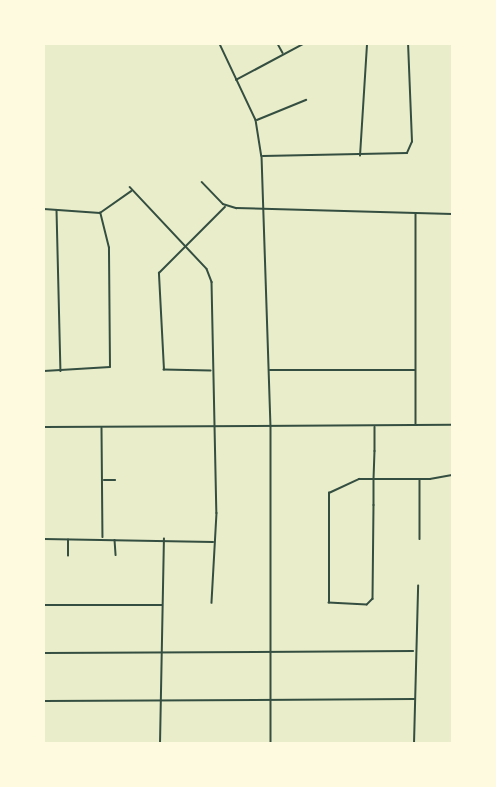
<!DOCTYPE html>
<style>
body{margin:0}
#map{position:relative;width:496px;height:787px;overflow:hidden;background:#e9edc9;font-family:Overpass,sans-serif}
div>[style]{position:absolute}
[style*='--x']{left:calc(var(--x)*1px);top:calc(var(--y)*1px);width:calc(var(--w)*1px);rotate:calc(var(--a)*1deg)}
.minor>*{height:1.5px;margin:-0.75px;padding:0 0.75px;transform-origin:0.75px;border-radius:0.75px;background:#344e41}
.secondary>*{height:2px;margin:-1px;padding:0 1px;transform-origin:1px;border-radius:1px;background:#344e41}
span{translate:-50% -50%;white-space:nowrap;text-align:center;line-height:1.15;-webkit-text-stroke:5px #fefae0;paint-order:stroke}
.frame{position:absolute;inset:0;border:45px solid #fefae0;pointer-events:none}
</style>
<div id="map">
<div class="minor">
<i style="--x:220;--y:44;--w:84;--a:64.7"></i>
<i style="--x:256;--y:120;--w:36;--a:81"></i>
<i style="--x:262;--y:156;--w:270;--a:88.1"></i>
<i style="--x:271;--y:426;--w:318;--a:90"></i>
<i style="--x:278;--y:44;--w:10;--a:61"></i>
<i style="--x:236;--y:80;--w:76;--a:-28.2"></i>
<i style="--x:257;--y:120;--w:53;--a:-22.2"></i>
<i style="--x:263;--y:156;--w:144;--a:-1.2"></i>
<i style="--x:407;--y:153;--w:12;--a:-66"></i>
<i style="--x:412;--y:142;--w:98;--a:-92.3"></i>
<i style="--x:360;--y:156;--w:112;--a:-86.4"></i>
<i style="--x:202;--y:182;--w:30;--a:46"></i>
<i style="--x:223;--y:204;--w:14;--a:17"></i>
<i style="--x:236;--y:208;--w:216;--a:1.6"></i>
<i style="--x:130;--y:187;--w:112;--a:46.8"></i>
<i style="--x:207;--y:269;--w:14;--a:69"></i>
<i style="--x:212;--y:282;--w:231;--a:88.8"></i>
<i style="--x:217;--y:513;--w:90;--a:93.2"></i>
<i style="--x:44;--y:209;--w:56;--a:4.1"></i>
<i style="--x:100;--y:213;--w:38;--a:-35"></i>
<i style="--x:57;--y:210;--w:161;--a:88.6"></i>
<i style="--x:416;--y:213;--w:211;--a:90"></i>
<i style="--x:270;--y:370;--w:145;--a:0"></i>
<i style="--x:44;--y:371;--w:66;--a:-3.5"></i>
<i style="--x:110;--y:367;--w:119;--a:-90.5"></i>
<i style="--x:109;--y:248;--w:36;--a:-104"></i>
<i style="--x:211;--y:371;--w:47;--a:-178.8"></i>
<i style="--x:164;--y:370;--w:97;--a:-93"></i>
<i style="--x:159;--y:273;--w:93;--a:-45"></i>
<i style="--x:375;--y:427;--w:24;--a:90"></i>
<i style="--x:375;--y:451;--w:28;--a:92"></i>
<i style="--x:374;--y:479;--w:26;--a:90"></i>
<i style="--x:374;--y:505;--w:94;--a:90.6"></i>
<i style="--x:373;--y:599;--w:8;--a:135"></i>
<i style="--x:367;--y:605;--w:38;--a:-177"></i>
<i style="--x:329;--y:603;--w:110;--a:-90"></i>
<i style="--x:329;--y:493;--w:33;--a:-25"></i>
<i style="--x:359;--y:479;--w:71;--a:0"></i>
<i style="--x:430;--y:479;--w:22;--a:-10"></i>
<i style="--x:102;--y:428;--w:109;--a:89.5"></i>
<i style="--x:104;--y:480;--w:11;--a:0"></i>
<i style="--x:420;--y:480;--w:59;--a:90"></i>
<i style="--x:44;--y:539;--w:169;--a:1"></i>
<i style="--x:115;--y:540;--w:15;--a:86"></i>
<i style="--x:68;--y:556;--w:16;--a:-90"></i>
<i style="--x:44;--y:605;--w:118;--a:0"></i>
<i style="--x:44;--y:653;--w:369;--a:-0.3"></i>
<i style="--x:44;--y:701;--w:370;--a:-0.3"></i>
<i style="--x:160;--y:744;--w:205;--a:-88.9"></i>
<i style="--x:414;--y:744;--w:158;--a:-88.5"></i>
</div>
<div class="secondary">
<i style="--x:44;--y:427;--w:408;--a:-0.3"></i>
</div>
<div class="frame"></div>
</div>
